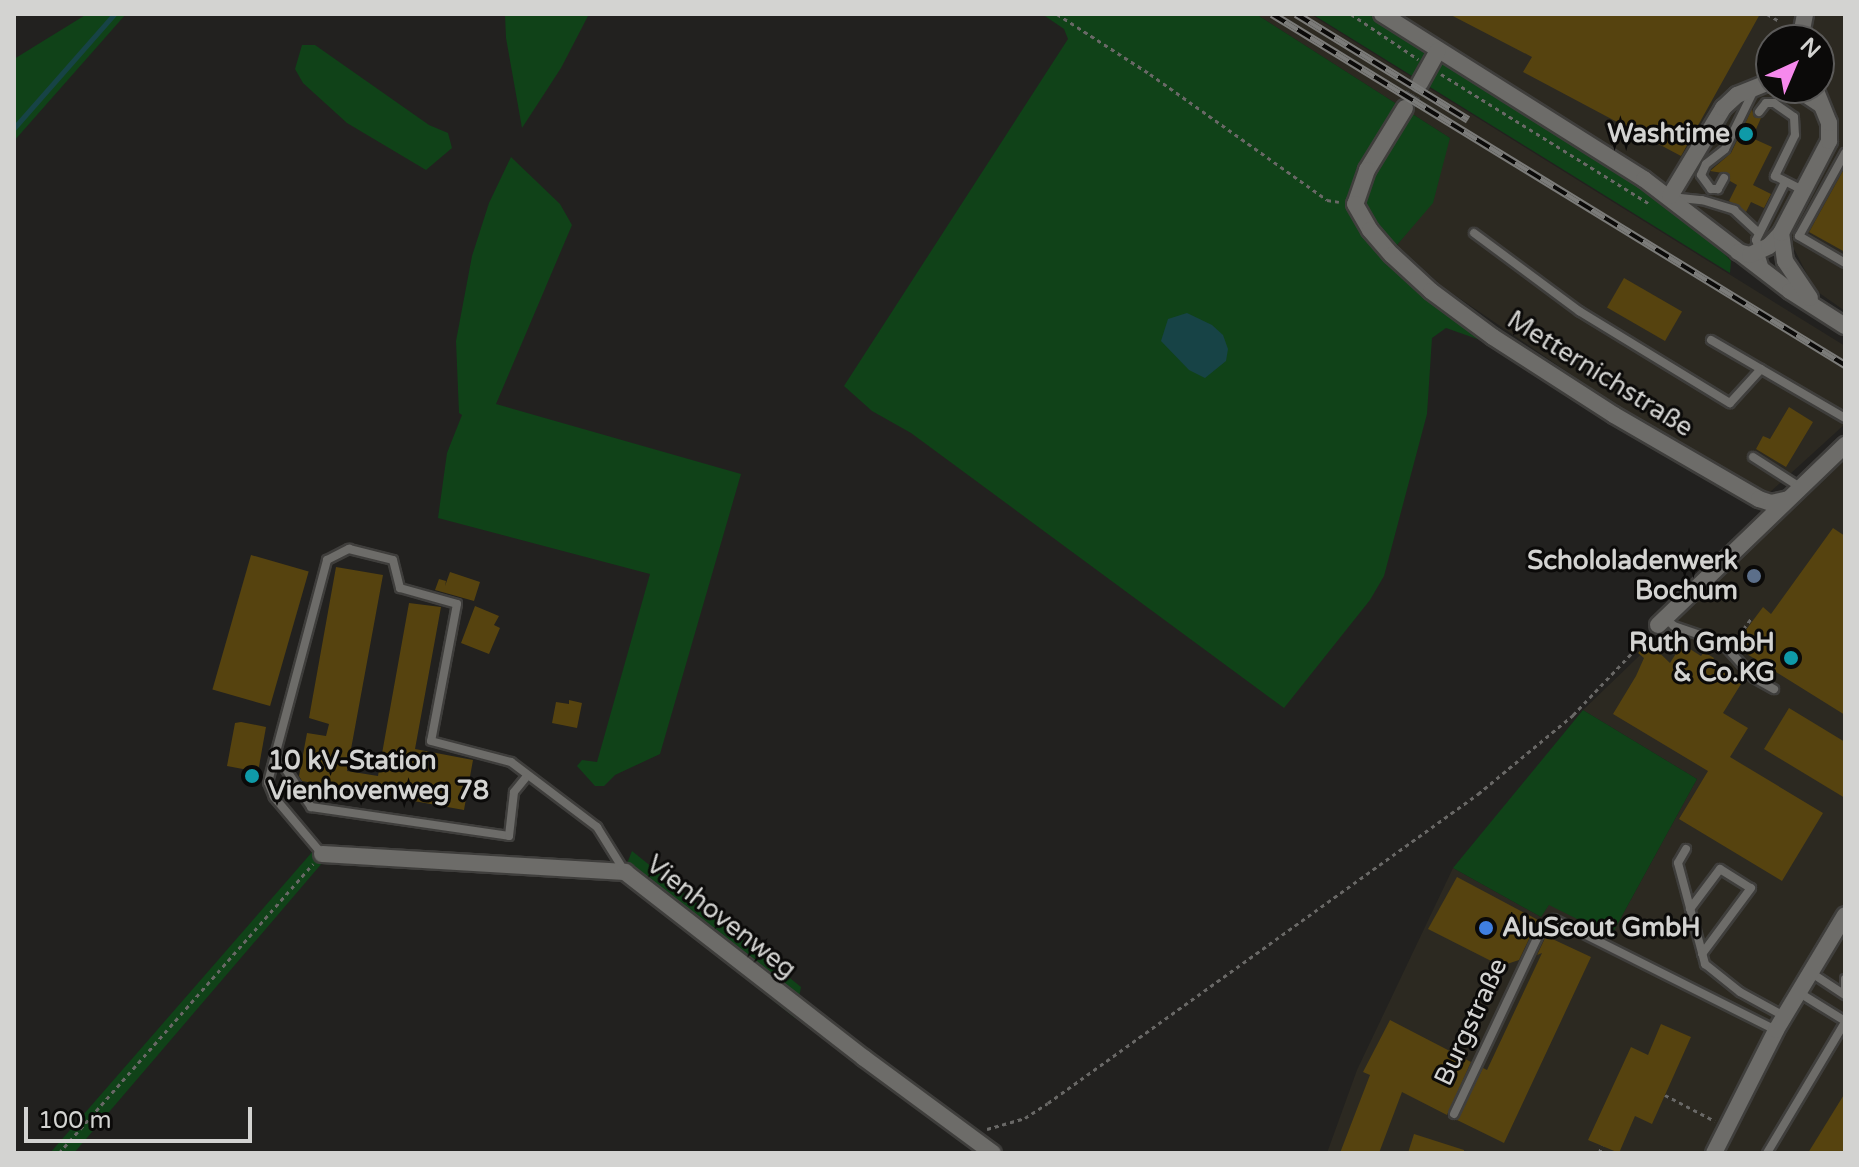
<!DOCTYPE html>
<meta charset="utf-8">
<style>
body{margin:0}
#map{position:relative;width:1859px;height:1167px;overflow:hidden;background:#22211f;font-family:"Varela Round",sans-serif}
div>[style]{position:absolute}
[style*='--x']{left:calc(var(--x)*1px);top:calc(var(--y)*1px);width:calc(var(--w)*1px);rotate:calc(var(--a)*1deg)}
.built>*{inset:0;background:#2c2921}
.green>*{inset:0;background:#104218}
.water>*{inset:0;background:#174346}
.stream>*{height:5px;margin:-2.5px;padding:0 2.5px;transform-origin:2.5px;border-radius:2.5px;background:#174346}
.building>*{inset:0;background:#56430f;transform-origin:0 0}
.street-tunnel>*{height:16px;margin-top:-8px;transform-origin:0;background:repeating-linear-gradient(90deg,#3d3c3a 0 16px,transparent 0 24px)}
.path>*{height:3px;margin-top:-1.5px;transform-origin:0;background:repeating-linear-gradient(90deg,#696866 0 4px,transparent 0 8px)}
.roads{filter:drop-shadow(2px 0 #3f3e3c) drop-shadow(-2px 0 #3f3e3c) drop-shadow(0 2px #3f3e3c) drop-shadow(0 -2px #3f3e3c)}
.lane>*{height:8px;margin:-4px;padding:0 4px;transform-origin:4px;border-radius:4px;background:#6d6c69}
.street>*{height:16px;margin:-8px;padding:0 8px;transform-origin:8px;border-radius:8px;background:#6d6c69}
.rail>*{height:8px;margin-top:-4px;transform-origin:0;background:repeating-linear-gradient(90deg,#0b0a09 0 15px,#7b7b79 0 30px);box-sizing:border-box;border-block:2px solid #7b7b79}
.dots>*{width:22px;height:22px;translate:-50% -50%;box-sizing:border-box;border:4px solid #0b0a09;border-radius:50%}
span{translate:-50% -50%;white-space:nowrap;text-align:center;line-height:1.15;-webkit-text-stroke:6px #0b0a09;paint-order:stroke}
.poi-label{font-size:26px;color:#d3d3d1;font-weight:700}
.right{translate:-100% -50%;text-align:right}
.left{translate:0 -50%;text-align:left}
.street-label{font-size:26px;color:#d3d3d1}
.frame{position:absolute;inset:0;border:16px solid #d3d3d1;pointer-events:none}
.north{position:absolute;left:1755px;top:24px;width:80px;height:80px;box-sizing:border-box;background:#0b0a09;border:2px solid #5b5a59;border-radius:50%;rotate:44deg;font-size:22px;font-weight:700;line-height:32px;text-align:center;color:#d3d3d1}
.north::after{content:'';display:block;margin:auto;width:28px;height:36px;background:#f689ed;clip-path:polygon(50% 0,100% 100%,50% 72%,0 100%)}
.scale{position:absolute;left:24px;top:1107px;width:228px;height:36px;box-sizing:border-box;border:4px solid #d3d3d1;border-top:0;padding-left:10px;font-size:24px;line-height:28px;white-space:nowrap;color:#d3d3d1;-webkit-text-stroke:6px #0b0a09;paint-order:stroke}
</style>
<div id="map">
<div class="built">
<i style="clip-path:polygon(1256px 14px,1310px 14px,1845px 346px,1845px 424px,1768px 494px,1620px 408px,1443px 287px,1397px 245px,1409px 230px,1450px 138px)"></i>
<i style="clip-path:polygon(evenodd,1368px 14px,1845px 14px,1845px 311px,1815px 290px,1790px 241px,1729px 250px,1619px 171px,1368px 14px,1771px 40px,1819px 40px,1819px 88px,1771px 88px,1771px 40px)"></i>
<i style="clip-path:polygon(1845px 458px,1845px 1153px,1327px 1153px,1357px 1070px,1453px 868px,1541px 917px,1549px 904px,1611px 936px,1697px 779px,1583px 710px)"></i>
</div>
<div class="green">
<i style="clip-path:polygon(87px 14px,126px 14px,14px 141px,14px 59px)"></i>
<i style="clip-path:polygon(505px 14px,589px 14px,561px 68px,522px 128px,506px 38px)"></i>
<i style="clip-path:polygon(1042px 14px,1256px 14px,1450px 138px,1433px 203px,1397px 245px,1350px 215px,1425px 293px,1483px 341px,1446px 328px,1432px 338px,1427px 414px,1384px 576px,1370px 600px,1284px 708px,911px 433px,872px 411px,844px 386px,1068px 39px,1064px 29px)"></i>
<i style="clip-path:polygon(1312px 14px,1368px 14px,1619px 171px,1710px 238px,1731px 261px,1730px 273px)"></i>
<i style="clip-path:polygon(302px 45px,315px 45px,429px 125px,448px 133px,452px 148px,426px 170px,347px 123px,303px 83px,295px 69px)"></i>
<i style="clip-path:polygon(511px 157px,560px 204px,572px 225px,496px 404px,741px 474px,660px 754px,615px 775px,604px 786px,595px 786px,577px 766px,582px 760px,597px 762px,650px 574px,438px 518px,447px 453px,462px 415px,459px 413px,456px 341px,472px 256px,489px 203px)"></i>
<i style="clip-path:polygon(1583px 710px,1697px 779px,1611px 936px,1549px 905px,1541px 917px,1453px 868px)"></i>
<i style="clip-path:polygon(313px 851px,323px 862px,74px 1153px,50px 1153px)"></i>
<i style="clip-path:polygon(632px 851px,801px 987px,795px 1018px,630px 886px,622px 876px)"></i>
</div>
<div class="water">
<i style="clip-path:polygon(1187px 313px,1212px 325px,1223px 335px,1228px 349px,1226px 361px,1205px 378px,1189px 370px,1161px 341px,1168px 319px)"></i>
</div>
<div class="stream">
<i style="--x:14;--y:128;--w:152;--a:-48.7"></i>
</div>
<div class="building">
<i style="clip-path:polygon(1449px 14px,1760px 14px,1681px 156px,1523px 72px,1532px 57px)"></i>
<i style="clip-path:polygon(1752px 109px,1754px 117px,1761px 118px,1752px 138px,1772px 147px,1753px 185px,1771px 194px,1764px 208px,1751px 202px,1746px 212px,1729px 201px,1737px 185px,1730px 181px,1729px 174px,1710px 171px,1731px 153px)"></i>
<i style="clip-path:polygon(1845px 167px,1845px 252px,1809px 232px)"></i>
<i style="left:1624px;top:278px;width:67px;height:34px;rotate:30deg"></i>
<i style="clip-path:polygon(1789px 407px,1813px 422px,1786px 467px,1756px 449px,1763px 436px,1770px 439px)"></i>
<i style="clip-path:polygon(1833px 528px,1845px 536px,1845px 715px,1734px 646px,1763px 607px,1771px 614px)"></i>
<i style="left:251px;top:555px;width:60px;height:140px;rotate:16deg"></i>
<i style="clip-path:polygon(336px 567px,383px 575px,347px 771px,378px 776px,409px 603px,441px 607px,415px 749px,473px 760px,464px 810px,302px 781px,299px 776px,307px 733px,326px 736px,329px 724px,309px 718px)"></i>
<i style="clip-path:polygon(450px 572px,480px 582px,474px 601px,435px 590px,439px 579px,446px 581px,445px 586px)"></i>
<i style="clip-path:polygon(475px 606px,499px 616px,494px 625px,500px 628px,489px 654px,461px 643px)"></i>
<i style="clip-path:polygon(1648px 642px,1670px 663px,1682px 644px,1701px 656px,1704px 652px,1714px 658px,1712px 662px,1739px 679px,1741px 684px,1723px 713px,1748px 728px,1730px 757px,1823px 813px,1782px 881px,1679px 819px,1708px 771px,1613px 714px,1636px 676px,1644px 658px,1638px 653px)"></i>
<i style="clip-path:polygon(569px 700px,582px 703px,577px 728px,552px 723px,556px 702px,569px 704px)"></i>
<i style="clip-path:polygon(1789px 708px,1845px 742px,1845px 798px,1764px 749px)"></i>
<i style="clip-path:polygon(241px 722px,266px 727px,258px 772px,227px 766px,235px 723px)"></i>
<i style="clip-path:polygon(1457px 877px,1538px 920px,1519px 960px,1501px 966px,1428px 929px)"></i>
<i style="clip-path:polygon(1546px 936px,1591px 957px,1504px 1143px,1457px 1120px,1483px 1068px,1487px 1070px,1542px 953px,1537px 955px)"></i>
<i style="clip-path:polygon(1390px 1020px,1471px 1062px,1447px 1115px,1402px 1092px,1379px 1153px,1340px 1153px,1370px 1075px,1363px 1072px)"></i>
<i style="clip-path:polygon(1661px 1024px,1691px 1037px,1652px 1124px,1635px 1116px,1619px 1153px,1588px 1140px,1631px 1047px,1648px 1055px)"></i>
<i style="clip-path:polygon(1845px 1093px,1845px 1153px,1808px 1153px)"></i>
<i style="clip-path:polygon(1414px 1134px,1464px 1150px,1464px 1153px,1408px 1153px)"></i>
</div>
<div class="street-tunnel">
<i style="--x:1405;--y:108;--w:29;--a:-59"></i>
</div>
<div class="path">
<i style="--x:1057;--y:14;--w:111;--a:32.8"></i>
<i style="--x:1150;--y:74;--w:217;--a:35.4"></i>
<i style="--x:1327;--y:200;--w:12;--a:9"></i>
<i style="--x:1351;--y:14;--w:81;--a:33.9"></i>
<i style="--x:1767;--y:14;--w:14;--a:30"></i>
<i style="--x:1441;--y:74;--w:244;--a:31.9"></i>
<i style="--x:1734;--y:642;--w:29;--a:-54"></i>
<i style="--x:1665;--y:1095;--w:56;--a:27.5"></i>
<i style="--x:987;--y:1129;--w:40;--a:-16"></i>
<i style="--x:1025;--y:1118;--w:27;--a:-33"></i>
<i style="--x:1048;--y:1103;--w:530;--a:-35.7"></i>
<i style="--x:1478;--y:794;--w:124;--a:-39.7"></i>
<i style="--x:1573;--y:715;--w:108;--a:-46.5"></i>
<i style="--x:59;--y:1153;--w:385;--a:-48.7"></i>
<i style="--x:1599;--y:1153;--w:8;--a:-67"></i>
</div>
<div class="roads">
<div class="lane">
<i style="--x:1759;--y:112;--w:11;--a:-52"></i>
<i style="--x:1766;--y:103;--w:8;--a:0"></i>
<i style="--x:1774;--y:103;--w:24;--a:35"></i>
<i style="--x:1794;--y:117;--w:18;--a:87"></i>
<i style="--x:1795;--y:135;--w:46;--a:116"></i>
<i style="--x:1775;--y:176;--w:30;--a:27"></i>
<i style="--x:1845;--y:153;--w:95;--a:119"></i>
<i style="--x:1799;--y:236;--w:53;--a:30.4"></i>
<i style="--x:1724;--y:178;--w:13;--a:119"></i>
<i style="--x:1718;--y:189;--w:7;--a:180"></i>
<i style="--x:1711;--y:189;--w:17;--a:-126"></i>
<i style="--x:1701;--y:175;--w:12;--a:-66"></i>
<i style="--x:1706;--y:164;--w:24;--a:-38"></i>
<i style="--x:1725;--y:149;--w:66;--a:-63.8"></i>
<i style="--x:1671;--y:197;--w:31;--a:6"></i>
<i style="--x:1702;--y:200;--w:34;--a:17"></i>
<i style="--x:1734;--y:210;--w:34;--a:43"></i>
<i style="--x:1474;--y:233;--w:131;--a:36.6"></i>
<i style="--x:1579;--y:311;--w:177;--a:31.4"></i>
<i style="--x:1730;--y:403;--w:46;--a:-47.6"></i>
<i style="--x:1765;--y:269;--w:30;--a:-107"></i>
<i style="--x:1756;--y:240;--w:65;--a:-63.4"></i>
<i style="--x:1711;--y:340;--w:155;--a:30.2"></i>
<i style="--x:1753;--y:457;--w:56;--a:32.6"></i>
<i style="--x:1665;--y:618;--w:12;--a:42"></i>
<i style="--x:1674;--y:626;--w:37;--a:19"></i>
<i style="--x:1727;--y:648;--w:40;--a:48"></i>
<i style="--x:1754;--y:678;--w:23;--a:29"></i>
<i style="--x:275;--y:753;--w:65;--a:56.3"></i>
<i style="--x:311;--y:807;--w:200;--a:8.3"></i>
<i style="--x:509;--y:836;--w:44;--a:-83.5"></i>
<i style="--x:514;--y:792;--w:21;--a:-51"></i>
<i style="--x:1686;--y:849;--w:16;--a:120"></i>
<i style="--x:1678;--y:863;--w:105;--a:75"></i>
<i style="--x:1705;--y:964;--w:45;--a:38.7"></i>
<i style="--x:1740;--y:992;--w:50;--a:28.6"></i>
<i style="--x:322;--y:854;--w:75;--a:-130.1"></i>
<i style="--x:274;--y:797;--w:16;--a:-112"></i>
<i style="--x:268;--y:782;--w:230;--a:-75.1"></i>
<i style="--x:327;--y:560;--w:25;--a:-27"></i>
<i style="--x:349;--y:549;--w:45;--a:14"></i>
<i style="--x:393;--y:560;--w:29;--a:76"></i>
<i style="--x:400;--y:588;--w:59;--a:15.7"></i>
<i style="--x:457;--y:604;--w:139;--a:100.7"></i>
<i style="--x:431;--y:741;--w:83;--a:14.7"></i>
<i style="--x:511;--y:762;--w:108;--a:37.1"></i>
<i style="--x:597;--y:827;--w:53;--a:58.1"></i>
<i style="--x:1690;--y:909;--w:50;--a:-53.1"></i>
<i style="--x:1720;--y:869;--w:36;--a:32"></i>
<i style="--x:1751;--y:888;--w:82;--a:126.6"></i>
<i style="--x:1810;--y:972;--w:42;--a:33.3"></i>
<i style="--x:1845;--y:979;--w:11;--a:90"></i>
<i style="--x:1798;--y:992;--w:55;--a:31.7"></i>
<i style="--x:1454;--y:1114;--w:208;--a:-64.7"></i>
<i style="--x:1543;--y:926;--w:13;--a:-32"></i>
<i style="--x:1554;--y:919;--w:248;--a:26.6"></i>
<i style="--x:1767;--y:1153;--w:152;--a:-59.2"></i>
</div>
<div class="street">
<i style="--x:1382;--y:14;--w:310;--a:32.2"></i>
<i style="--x:1644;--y:179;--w:184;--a:37.5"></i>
<i style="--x:1790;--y:291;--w:65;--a:32.5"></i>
<i style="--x:1800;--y:40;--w:26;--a:-79"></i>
<i style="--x:1420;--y:83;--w:37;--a:-61"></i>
<i style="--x:1796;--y:88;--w:29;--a:34"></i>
<i style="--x:1405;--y:108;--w:73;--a:121.5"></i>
<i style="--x:1367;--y:170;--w:36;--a:109"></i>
<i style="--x:1355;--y:204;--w:30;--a:60"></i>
<i style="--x:1370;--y:230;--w:33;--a:49"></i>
<i style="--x:1392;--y:255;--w:53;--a:42.7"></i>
<i style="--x:1431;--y:291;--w:77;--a:36.6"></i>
<i style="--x:1493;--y:337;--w:144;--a:32.8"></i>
<i style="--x:1614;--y:415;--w:168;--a:30.1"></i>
<i style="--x:1759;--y:499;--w:13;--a:18"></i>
<i style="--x:1771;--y:503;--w:17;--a:-13"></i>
<i style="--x:1670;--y:196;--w:103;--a:-58.9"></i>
<i style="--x:1723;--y:108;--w:19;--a:-43"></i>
<i style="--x:1737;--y:95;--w:37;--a:-22"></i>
<i style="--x:1738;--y:252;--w:12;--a:14"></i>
<i style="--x:1750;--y:255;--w:21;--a:-25"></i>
<i style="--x:1769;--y:246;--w:18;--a:-47"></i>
<i style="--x:1810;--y:298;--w:45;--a:-124"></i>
<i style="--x:1785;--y:261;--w:28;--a:-98"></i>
<i style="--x:1781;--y:233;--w:104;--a:-62.4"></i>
<i style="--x:1829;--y:141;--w:18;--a:-90"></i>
<i style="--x:1829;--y:123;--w:38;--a:-112"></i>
<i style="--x:1658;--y:625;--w:260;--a:-43.9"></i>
<i style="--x:322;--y:854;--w:304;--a:3.4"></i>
<i style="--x:625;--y:872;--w:303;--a:37.9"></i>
<i style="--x:864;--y:1058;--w:160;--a:36.4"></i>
<i style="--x:1714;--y:1153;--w:138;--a:-63.2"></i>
<i style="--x:1776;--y:1030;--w:134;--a:-59"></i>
</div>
</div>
<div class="rail">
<i style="--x:1272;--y:14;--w:672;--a:31.49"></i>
<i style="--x:1296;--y:14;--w:202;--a:31.6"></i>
</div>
<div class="dots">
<i style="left:1746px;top:134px;background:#0f9aa8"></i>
<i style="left:1754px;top:576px;background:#5c6f8a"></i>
<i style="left:1791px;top:658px;background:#0f9aa8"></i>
<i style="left:252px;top:776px;background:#0f9aa8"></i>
<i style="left:1486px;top:928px;background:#3f7fe0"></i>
</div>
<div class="poi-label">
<span class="right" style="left:1730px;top:134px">Washtime</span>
<span class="right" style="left:1738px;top:576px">Schololadenwerk<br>Bochum</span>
<span class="right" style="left:1775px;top:658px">Ruth GmbH<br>&amp; Co.KG</span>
<span class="left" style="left:268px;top:776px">10 kV-Station<br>Vienhovenweg 78</span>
<span class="left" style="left:1502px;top:928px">AluScout GmbH</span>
</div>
<div class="street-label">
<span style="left:1600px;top:374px;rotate:32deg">Metternichstraße</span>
<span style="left:721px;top:917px;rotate:38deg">Vienhovenweg</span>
<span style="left:1471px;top:1022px;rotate:-65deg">Burgstraße</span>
</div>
<div class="frame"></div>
<div class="north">N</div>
<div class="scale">100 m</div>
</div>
